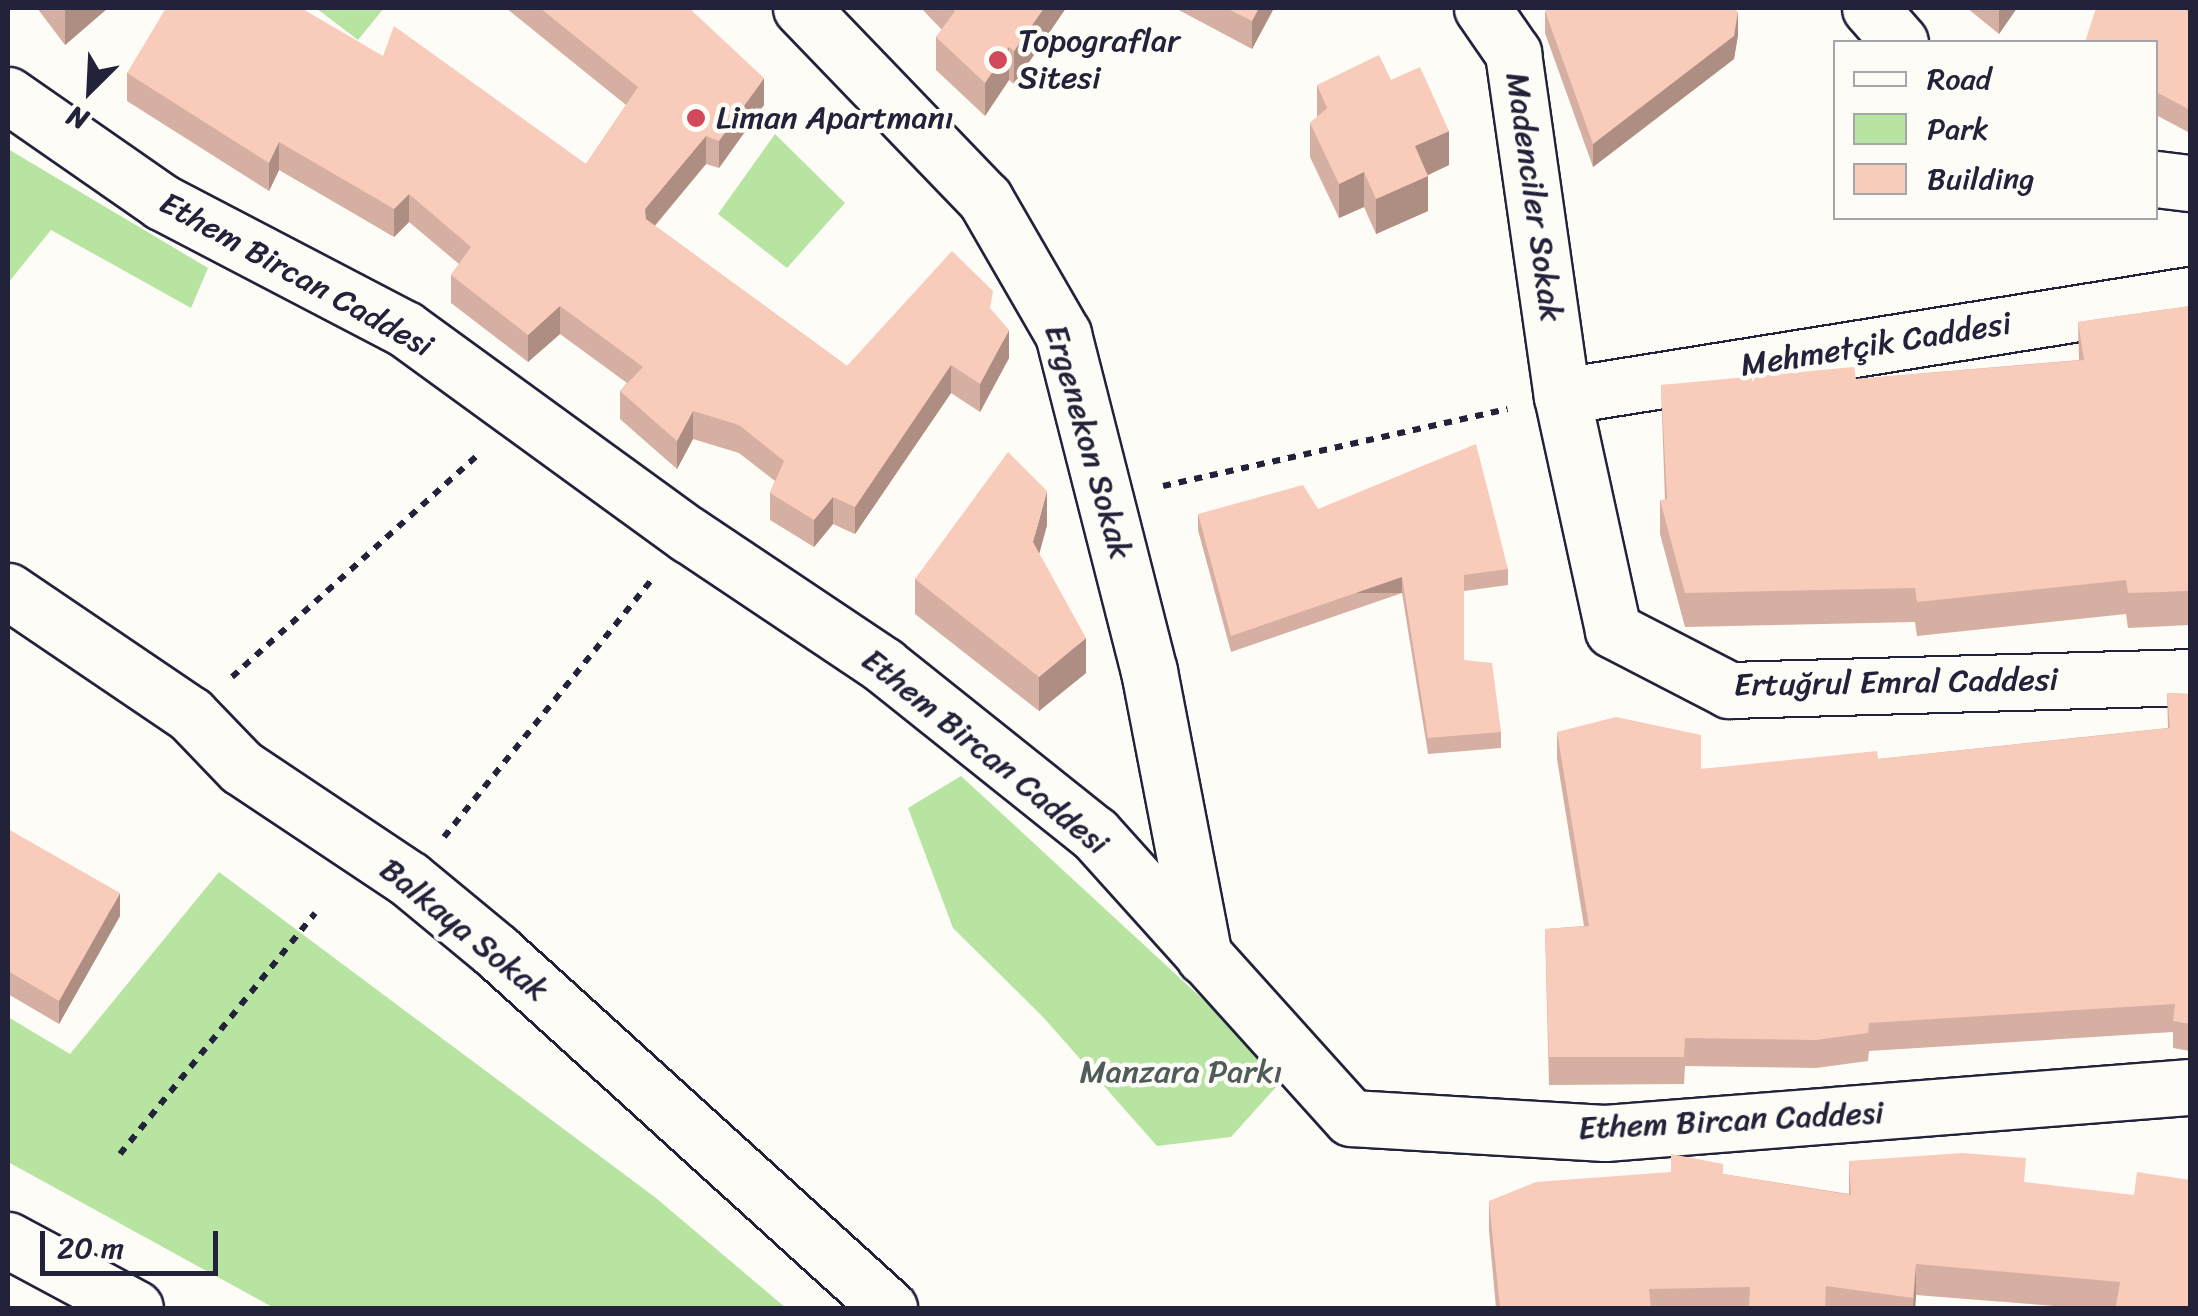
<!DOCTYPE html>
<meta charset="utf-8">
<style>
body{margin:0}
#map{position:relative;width:2198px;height:1316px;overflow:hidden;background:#fdfcf7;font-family:Sriracha,sans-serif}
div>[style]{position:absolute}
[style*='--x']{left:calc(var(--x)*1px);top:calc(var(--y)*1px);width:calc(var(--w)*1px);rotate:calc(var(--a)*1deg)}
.green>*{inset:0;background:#b8e4a1}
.path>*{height:6px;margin-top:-3px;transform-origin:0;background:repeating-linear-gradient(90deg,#22223b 0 8px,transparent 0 16px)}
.roads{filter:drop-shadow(2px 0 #22223b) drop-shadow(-2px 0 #22223b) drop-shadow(0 2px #22223b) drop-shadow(0 -2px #22223b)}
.minor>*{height:55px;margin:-27.5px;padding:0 27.5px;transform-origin:27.5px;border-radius:27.5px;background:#fdfcf7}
.tertiary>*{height:55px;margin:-27.5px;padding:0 27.5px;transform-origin:27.5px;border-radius:27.5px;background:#fdfcf7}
.trunk>*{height:55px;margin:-27.5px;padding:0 27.5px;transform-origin:27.5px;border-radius:27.5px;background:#fdfcf7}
.wall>*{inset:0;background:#d5afa1}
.shaded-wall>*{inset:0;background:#ae8e83;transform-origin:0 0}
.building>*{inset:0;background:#f8cbbb}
.dots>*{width:28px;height:28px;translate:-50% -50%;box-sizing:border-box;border:5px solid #fdfcf7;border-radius:50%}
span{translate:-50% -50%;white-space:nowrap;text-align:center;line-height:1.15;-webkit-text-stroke:9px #fdfcf7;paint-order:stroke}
.poi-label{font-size:32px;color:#22223b}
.left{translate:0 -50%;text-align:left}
.street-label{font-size:32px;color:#22223b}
.park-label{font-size:32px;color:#4f5c5a}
.frame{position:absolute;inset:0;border:10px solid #22223b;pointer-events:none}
.legend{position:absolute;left:1833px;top:40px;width:325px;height:180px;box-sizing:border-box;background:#fdfcf7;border:2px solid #a5a5ac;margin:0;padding:12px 18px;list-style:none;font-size:30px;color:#22223b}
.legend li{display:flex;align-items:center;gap:20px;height:50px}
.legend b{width:50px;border:2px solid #a5a5ac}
.north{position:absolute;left:40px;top:40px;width:100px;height:100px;-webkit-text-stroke:8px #fdfcf7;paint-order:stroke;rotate:204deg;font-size:28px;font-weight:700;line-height:40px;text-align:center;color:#22223b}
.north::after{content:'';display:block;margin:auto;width:35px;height:45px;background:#22223b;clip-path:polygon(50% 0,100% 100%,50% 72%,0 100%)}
.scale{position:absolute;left:40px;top:1231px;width:178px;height:45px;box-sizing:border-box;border:5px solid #22223b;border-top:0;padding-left:12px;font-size:30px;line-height:35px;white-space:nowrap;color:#22223b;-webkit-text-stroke:8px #fdfcf7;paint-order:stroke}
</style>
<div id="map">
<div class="green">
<i style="clip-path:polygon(316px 8px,384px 8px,358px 40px)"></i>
<i style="clip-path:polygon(775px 134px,845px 203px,787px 268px,718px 214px)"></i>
<i style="clip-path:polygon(8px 149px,208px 268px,191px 308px,51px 230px,8px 283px)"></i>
<i style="clip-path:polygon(961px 776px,1286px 1076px,1231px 1137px,1157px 1146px,1043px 1017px,953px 928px,908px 808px)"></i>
<i style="clip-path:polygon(219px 872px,656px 1198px,786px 1308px,274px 1308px,8px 1162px,8px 1017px,70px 1054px)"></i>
</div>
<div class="path">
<i style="--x:1163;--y:486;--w:353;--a:-12.6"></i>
<i style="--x:232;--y:677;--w:333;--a:-42.1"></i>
<i style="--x:444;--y:837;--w:333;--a:-51.1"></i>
<i style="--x:120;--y:1154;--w:310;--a:-51"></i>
</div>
<div class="roads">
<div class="minor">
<i style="--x:801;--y:8;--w:265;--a:46.1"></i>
<i style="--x:985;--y:199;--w:156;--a:60"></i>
<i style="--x:1063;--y:334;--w:348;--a:75.7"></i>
<i style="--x:1149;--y:671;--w:291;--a:79.1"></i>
<i style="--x:1482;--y:8;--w:55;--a:55.4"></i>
<i style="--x:1513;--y:53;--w:346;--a:81.9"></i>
<i style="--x:1562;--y:396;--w:239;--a:77.7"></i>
<i style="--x:1613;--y:630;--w:131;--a:27.3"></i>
<i style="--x:1729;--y:690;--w:461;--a:-1.6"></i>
<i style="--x:8;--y:95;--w:188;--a:34.8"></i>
<i style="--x:162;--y:202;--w:274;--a:27.6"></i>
<i style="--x:405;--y:329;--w:351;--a:36"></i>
<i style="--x:689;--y:535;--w:234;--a:33.8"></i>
<i style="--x:883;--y:665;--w:271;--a:38.6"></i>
<i style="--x:1095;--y:834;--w:382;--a:48"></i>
<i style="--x:1351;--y:1118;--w:254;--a:3.4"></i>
<i style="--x:1605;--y:1133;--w:587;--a:-4.5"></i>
<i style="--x:8;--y:591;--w:220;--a:34.1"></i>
<i style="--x:190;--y:714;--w:74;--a:46.1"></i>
<i style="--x:241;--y:767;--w:202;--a:33.7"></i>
<i style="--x:409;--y:879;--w:113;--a:39.6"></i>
<i style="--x:496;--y:951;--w:531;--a:42.25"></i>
</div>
<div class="tertiary">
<i style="--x:1870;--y:8;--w:45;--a:48.6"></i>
<i style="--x:2156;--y:179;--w:34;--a:7"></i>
<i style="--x:1562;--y:396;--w:636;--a:-9.14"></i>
</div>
<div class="trunk">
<i style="--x:8;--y:1240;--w:144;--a:28.2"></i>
</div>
</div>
<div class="wall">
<i style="clip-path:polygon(37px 8px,108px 8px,65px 45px)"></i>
<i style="clip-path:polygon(506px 8px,689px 8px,764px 105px,719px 168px,706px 164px,655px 226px,847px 366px,993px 312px,1009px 358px,980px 412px,951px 393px,855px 534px,833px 524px,814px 547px,770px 520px,770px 493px,775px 481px,739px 453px,693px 439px,677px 469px,620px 419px,620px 391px,627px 383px,560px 334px,528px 362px,451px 303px,451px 275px,459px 264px,409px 222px,394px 237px,279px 170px,269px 191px,127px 101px,127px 73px,383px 56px,586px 164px,626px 105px)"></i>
<i style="clip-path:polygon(921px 8px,1066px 8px,1014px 84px,1009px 80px,985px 116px,936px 70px,936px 37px,942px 30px)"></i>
<i style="clip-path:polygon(1175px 8px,1274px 8px,1252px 49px)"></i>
<i style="clip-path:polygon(1967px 8px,2017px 8px,1999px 34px)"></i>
<i style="clip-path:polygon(2190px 8px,2190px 133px,2156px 115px,2156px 42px)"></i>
<i style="clip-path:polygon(1545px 11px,1738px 35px,1734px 59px,1593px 167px,1545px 33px)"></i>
<i style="clip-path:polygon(1391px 80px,1449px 165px,1428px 175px,1428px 211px,1376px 234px,1364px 207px,1339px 218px,1310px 157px,1310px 123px,1317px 117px,1317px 85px)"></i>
<i style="clip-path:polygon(2190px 306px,2190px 625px,2128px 628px,2126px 614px,1917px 636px,1915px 622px,1685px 627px,1660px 534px,1660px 500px,1665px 500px,1661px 385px,1856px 379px,2079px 360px,2078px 322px)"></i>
<i style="clip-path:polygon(1318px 509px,1508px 569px,1508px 585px,1464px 591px,1464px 660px,1501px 732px,1501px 748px,1428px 754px,1402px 593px,1231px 652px,1198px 530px,1198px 514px)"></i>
<i style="clip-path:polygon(1047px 525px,1039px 554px,1086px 673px,1039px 711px,915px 614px,915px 579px)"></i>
<i style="clip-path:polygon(2167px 693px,2190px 694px,2190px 1051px,2173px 1048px,2173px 1032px,1869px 1051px,1868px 1061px,1816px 1068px,1685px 1066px,1684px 1084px,1549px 1085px,1545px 929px,1584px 926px,1557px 759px,1557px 732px,1701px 769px,1878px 759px,2168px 728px)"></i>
<i style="clip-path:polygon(8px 829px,120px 916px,59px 1024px,8px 994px)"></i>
<i style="clip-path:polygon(1849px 1161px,2026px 1183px,2190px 1308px,2079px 1308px,1916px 1295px,1915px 1308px,1496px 1308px,1489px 1231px,1489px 1201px,1723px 1174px,1849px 1194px)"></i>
</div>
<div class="shaded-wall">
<i style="clip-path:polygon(69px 8px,108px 8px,65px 45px,65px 11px)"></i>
<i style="clip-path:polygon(1044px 8px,1066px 8px,1014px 84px,1014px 51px)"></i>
<i style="clip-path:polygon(1259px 8px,1274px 8px,1252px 49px,1252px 21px)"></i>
<i style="clip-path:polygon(2002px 8px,2017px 8px,1999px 34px,1999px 11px)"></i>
<i style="clip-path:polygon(1738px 12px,1738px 35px,1734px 59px,1593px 167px,1593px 144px)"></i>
<i style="clip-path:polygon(1009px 47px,1009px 80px,985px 116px,985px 83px)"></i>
<i style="clip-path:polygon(764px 78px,764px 105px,719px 168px,719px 141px)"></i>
<i style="clip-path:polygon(1449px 131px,1449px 165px,1415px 181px,1415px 146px)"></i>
<i style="clip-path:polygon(706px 136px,706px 164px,645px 237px,645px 209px)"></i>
<i style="clip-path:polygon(279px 142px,279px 170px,269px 191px,269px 163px)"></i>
<i style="clip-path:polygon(1364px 172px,1364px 207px,1339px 218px,1339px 184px)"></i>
<i style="clip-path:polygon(1428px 176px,1428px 211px,1376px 234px,1376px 199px)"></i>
<i style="clip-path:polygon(409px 194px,409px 222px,394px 237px,394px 209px)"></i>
<i style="clip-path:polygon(560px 306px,560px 334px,528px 362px,528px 335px)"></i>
<i style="clip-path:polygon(1009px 330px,1009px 358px,980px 412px,980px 384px)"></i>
<i style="clip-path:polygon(951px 365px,951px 393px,855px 534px,855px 507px)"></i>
<i style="clip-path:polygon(693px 411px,693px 439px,677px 469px,677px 441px)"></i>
<i style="clip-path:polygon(1047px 491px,1047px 525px,1033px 577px,1033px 542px)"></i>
<i style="clip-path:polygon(833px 497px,833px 524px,814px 547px,814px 520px)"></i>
<i style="left:1402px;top:577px;width:16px;height:181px;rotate:90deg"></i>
<i style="clip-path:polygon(1086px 638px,1086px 673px,1039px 711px,1039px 677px)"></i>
<i style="clip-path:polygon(120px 893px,120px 916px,59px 1024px,59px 1001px)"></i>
<i style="clip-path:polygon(1916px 1264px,1916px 1295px,1915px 1308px,1913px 1308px)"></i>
</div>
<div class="building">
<i style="clip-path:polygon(166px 8px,301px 8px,383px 56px,394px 26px,586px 164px,638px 87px,540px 8px,689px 8px,764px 78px,719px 141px,706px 136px,645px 209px,646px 219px,847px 366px,952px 251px,993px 291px,990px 308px,1009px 330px,980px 384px,951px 365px,855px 507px,833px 497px,814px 520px,770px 493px,784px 461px,739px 425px,693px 411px,677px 441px,620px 391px,643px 367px,560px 306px,528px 335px,451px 275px,471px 247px,409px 194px,394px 209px,279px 142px,269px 163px,127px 73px)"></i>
<i style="clip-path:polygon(952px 8px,1044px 8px,1014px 51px,1009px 47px,985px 83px,936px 37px,955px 11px)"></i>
<i style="clip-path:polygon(1226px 8px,1259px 8px,1252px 21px)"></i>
<i style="clip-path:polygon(1548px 8px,1734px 8px,1738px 12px,1734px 36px,1593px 144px,1545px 11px)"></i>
<i style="clip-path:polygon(2096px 8px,2190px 8px,2190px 110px,2156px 92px,2156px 42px,2085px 42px)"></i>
<i style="clip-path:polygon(1379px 55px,1391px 80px,1420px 67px,1449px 131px,1415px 146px,1428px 176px,1376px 199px,1364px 172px,1339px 184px,1310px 123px,1327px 108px,1317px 85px)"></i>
<i style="clip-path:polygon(2190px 306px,2190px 591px,2128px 593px,2126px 580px,1917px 602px,1915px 588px,1685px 593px,1660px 500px,1667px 499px,1661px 385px,1854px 367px,1856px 379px,2084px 360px,2078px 322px)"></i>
<i style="clip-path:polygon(1476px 444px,1508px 569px,1464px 575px,1464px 660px,1492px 663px,1501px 732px,1428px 738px,1402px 577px,1231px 636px,1198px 514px,1303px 485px,1318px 509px)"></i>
<i style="clip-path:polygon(1008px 452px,1047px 491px,1033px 542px,1086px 638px,1039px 677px,915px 579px)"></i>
<i style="clip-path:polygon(2167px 693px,2190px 694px,2190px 1024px,2173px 1021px,2175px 1004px,1869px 1023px,1868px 1033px,1816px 1040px,1685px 1038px,1684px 1057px,1549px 1057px,1545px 929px,1589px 926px,1557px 732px,1616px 717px,1701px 735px,1701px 769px,1877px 751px,1878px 759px,2170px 728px)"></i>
<i style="clip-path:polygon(8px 829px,120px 893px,59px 1001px,8px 971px)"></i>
<i style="clip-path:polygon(1962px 1153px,2026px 1158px,2024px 1182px,2134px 1195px,2137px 1172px,2190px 1180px,2190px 1308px,2136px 1308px,2116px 1306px,2120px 1282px,1916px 1264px,1913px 1298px,1826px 1286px,1825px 1308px,1749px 1307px,1750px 1287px,1649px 1289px,1651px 1308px,1500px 1308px,1489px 1201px,1536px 1182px,1671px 1172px,1671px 1154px,1723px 1164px,1723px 1174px,1851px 1195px,1849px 1161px)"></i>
</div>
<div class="dots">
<i style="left:998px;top:60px;background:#d1495b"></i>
<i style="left:696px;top:118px;background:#d1495b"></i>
</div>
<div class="poi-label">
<span class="left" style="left:1018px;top:60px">Topograflar<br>Sitesi</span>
<span class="left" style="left:716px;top:118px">Liman Apartmanı</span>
</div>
<div class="street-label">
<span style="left:1534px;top:197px;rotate:82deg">Madenciler Sokak</span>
<span style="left:296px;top:275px;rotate:29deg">Ethem Bircan Caddesi</span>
<span style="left:1876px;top:345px;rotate:-9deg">Mehmetçik Caddesi</span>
<span style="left:1088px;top:442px;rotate:74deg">Ergenekon Sokak</span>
<span style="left:1896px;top:683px;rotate:-1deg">Ertuğrul Emral Caddesi</span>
<span style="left:985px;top:752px;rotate:39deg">Ethem Bircan Caddesi</span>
<span style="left:464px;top:930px;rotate:39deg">Balkaya Sokak</span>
<span style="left:1731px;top:1121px;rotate:-3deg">Ethem Bircan Caddesi</span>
</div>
<div class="park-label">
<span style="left:1181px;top:1072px">Manzara Parkı</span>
</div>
<div class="frame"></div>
<ul class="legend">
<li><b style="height:12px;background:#fdfcf7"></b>Road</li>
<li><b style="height:28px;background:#b8e4a1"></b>Park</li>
<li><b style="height:28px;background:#f8cbbb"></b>Building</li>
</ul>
<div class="north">N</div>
<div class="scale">20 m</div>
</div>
